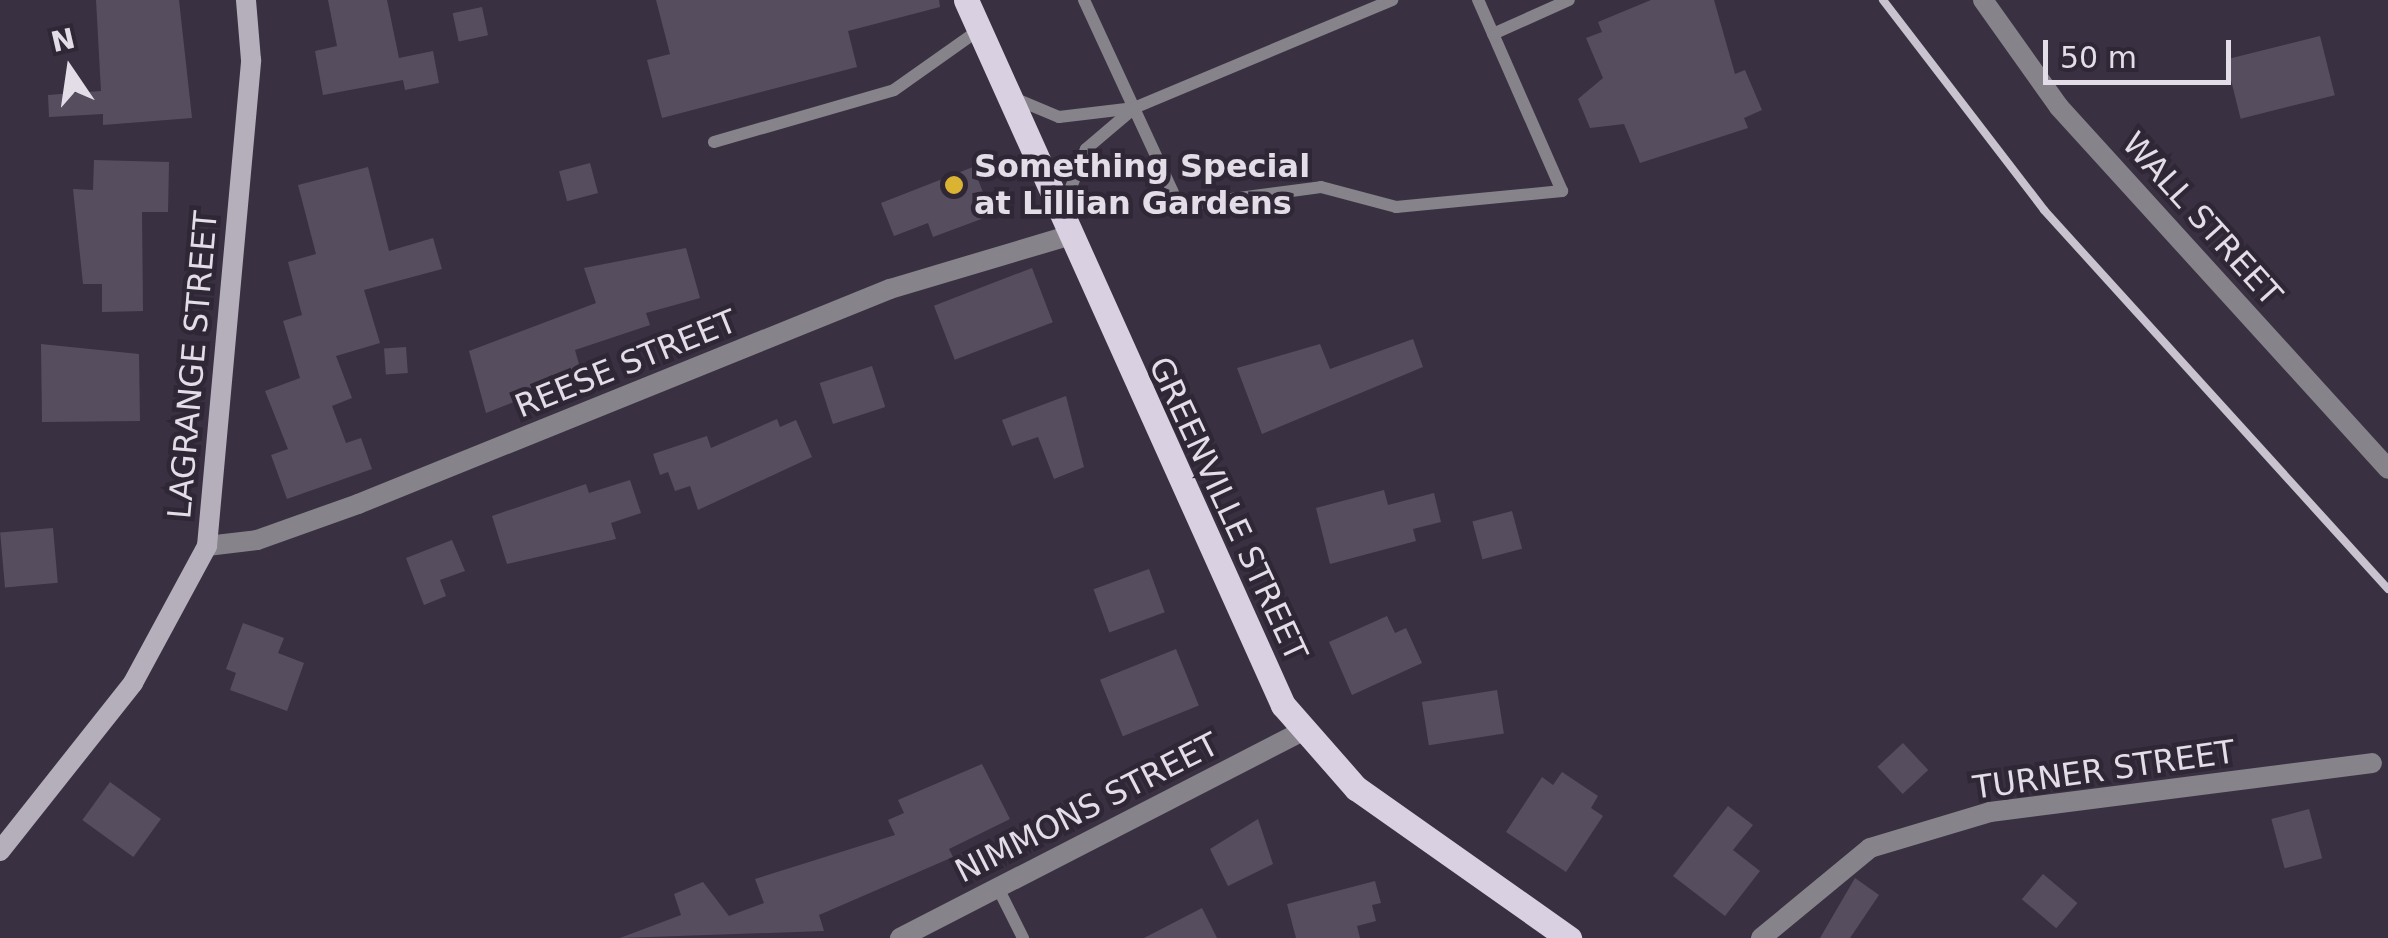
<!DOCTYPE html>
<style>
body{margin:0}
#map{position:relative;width:2388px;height:938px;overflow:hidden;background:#393141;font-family:"DejaVu Sans",sans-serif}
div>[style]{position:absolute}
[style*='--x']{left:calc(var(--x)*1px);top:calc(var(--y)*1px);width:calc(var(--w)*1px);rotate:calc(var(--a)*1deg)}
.building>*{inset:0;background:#564e5e;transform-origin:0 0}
.lane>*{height:12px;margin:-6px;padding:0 6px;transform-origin:6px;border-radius:6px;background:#87838b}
.street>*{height:20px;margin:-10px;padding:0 10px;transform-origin:10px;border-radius:10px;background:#87838b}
.secondary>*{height:20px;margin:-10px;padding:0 10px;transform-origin:10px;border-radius:10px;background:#b5aebb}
.primary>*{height:25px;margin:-12.5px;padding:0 12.5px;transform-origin:12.5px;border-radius:12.5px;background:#d9d0e1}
.rail>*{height:8px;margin:-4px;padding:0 4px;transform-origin:4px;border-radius:4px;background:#c8c3ce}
.dots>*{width:28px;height:28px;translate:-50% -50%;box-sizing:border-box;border:5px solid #2f2736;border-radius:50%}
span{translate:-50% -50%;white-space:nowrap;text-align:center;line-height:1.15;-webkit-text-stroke:9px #2f2736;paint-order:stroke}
.poi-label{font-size:32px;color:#e2dde7;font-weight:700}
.left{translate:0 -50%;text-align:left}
.street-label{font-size:32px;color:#e2dde7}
.north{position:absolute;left:20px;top:20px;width:100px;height:100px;-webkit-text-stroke:8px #2f2736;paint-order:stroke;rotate:347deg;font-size:28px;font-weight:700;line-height:40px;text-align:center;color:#e2dde7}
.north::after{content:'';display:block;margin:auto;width:35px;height:45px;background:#e2dde7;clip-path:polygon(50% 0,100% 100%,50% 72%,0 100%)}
.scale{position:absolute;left:2043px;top:40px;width:188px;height:45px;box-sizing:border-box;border:5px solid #e2dde7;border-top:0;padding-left:12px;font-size:30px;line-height:35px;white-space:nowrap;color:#e2dde7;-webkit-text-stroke:8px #2f2736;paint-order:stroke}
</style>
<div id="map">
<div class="building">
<i style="clip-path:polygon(96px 0,179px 0,192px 118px,103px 125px,103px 114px,49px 117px,48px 95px,101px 91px)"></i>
<i style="clip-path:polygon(328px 0,387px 0,399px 58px,433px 51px,439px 83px,405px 90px,403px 80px,323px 95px,315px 51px,337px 46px)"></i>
<i style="clip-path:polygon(656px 0,939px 0,940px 7px,848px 31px,857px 67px,662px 118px,647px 60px,670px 54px)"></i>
<i style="clip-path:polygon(1651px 0,1714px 0,1735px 74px,1745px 70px,1762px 110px,1744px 118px,1748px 128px,1640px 163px,1624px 124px,1590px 128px,1578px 99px,1603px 78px,1586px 38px,1602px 32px,1598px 22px)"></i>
<i style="left:482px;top:7px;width:29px;height:30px;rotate:78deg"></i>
<i style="left:2320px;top:36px;width:61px;height:97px;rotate:76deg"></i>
<i style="clip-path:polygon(94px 160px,169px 162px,168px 212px,142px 212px,143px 311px,102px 312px,102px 284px,83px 284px,73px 189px,93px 190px)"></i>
<i style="left:590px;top:163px;width:31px;height:32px;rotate:75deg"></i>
<i style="clip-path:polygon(368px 167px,389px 251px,433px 238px,442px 269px,364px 290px,380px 343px,336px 356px,352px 398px,332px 406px,346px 443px,361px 438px,372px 469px,287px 499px,271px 455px,288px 449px,265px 391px,300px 378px,283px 321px,302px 315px,288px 262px,316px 254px,298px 185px)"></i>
<i style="clip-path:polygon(973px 167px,992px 215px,933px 237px,928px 223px,894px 236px,881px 203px)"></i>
<i style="clip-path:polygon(686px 248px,700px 298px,646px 313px,650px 325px,575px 350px,582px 375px,486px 413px,469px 351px,596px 303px,584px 268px)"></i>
<i style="left:1032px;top:268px;width:58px;height:105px;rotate:69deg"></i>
<i style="clip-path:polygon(1413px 339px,1423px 367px,1262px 434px,1237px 368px,1320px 344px,1330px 369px)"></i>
<i style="clip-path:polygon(41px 344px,139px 354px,140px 421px,42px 422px)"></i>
<i style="left:406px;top:347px;width:26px;height:22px;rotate:86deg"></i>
<i style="left:872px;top:366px;width:43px;height:55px;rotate:72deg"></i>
<i style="clip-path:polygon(1066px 396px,1084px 467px,1054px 479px,1038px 437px,1012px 446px,1002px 420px)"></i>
<i style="clip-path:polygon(777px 419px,780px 427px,796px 420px,812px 457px,698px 510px,690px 486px,675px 491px,668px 472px,660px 475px,653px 454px,707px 436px,711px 448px)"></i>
<i style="clip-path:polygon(630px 480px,641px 513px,611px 523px,616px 539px,507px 564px,492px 516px,586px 484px,589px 493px)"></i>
<i style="clip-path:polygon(1384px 490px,1388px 505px,1434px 493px,1441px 522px,1413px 529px,1416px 541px,1330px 564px,1316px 508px)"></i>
<i style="left:1512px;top:511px;width:39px;height:41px;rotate:75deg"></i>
<i style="left:53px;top:528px;width:55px;height:53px;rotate:85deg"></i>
<i style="clip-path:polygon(452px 540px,465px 571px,440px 580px,446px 596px,424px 605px,406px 558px)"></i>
<i style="left:1149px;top:569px;width:46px;height:59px;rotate:70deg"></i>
<i style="clip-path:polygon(1387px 616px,1395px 633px,1406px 628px,1422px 663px,1352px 695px,1329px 642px)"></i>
<i style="clip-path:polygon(243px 623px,284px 638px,278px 653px,304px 663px,287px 711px,230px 690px,236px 673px,226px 669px)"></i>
<i style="left:1176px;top:649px;width:61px;height:82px;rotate:68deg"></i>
<i style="left:1497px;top:690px;width:44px;height:76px;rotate:81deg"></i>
<i style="left:1903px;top:743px;width:37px;height:35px;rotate:47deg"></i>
<i style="clip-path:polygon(982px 764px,1010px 819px,949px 849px,953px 857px,819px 915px,824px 931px,620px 938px,681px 915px,674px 894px,703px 882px,729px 916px,764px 903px,755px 879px,895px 835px,888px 820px,904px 813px,898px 800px)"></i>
<i style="clip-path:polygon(1562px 772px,1598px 796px,1591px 808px,1603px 816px,1566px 872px,1506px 832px,1542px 777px,1553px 785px)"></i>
<i style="left:110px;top:782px;width:63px;height:47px;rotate:36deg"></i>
<i style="clip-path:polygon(1728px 806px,1753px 825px,1733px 850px,1760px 871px,1725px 916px,1673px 876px)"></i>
<i style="left:2309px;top:809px;width:51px;height:39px;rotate:75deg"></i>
<i style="clip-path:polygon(1258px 819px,1273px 864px,1228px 886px,1210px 849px)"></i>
<i style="left:2043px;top:874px;width:45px;height:33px;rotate:40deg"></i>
<i style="clip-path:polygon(1855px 878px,1879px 895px,1850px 938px,1820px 938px)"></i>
<i style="clip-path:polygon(1375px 881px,1381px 903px,1372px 905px,1376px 921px,1357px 926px,1360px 938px,1296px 938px,1287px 904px)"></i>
<i style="clip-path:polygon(1202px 908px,1217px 938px,1144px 938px)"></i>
</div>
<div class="lane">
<i style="--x:1084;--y:0;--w:227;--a:65.2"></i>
<i style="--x:1179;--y:206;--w:143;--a:-7.6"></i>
<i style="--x:1321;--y:187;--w:78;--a:14.9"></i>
<i style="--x:1396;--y:207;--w:167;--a:-5.5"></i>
<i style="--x:1562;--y:191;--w:209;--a:-113.7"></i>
<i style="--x:1493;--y:34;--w:83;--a:-24.1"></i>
<i style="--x:1011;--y:97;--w:52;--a:22.6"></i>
<i style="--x:1059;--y:117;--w:76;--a:-6.8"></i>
<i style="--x:1134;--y:108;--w:280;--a:-22.7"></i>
<i style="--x:714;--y:142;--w:187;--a:-16.1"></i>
<i style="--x:894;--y:90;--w:105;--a:-35.3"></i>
<i style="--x:1063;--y:208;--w:63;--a:-68.7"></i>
<i style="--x:1086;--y:149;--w:60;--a:-40.3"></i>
<i style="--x:998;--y:888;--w:56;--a:63.4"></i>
</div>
<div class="street">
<i style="--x:1983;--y:0;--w:131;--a:54.6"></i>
<i style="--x:2059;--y:107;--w:489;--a:47.7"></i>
<i style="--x:207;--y:546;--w:50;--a:-6.8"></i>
<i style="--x:257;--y:540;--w:107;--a:-19.6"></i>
<i style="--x:358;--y:504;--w:574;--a:-22.01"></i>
<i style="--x:890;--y:289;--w:186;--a:-16.6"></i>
<i style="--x:900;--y:938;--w:452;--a:-27.2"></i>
<i style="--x:1761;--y:938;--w:141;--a:-39.5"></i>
<i style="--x:1870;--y:848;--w:125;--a:-16.7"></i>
<i style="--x:1990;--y:812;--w:385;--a:-7.3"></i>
</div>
<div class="secondary">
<i style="--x:0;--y:851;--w:214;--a:-51.6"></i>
<i style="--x:133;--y:683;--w:156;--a:-61.6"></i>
<i style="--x:207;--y:546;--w:488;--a:-84.8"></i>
<i style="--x:251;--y:60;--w:60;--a:-94.8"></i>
</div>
<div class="primary">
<i style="--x:966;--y:0;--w:773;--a:65.79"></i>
<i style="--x:1283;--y:705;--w:111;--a:48.7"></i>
<i style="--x:1356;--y:788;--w:261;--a:35.2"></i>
</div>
<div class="rail">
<i style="--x:1883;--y:0;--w:265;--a:52.5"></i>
<i style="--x:2044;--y:210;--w:512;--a:47.77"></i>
</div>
<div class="dots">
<i style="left:954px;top:185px;background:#dab333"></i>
</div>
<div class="poi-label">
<span class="left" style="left:974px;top:185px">Something Special<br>at Lillian Gardens</span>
</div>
<div class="street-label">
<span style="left:2202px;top:219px;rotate:48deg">WALL STREET</span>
<span style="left:626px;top:364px;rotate:-22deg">REESE STREET</span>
<span style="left:193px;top:365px;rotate:-85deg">LAGRANGE STREET</span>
<span style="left:1228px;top:509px;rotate:65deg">GREENVILLE STREET</span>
<span style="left:2104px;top:770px;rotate:-8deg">TURNER STREET</span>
<span style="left:1087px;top:808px;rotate:-27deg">NIMMONS STREET</span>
</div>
<div class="north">N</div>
<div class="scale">50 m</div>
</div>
